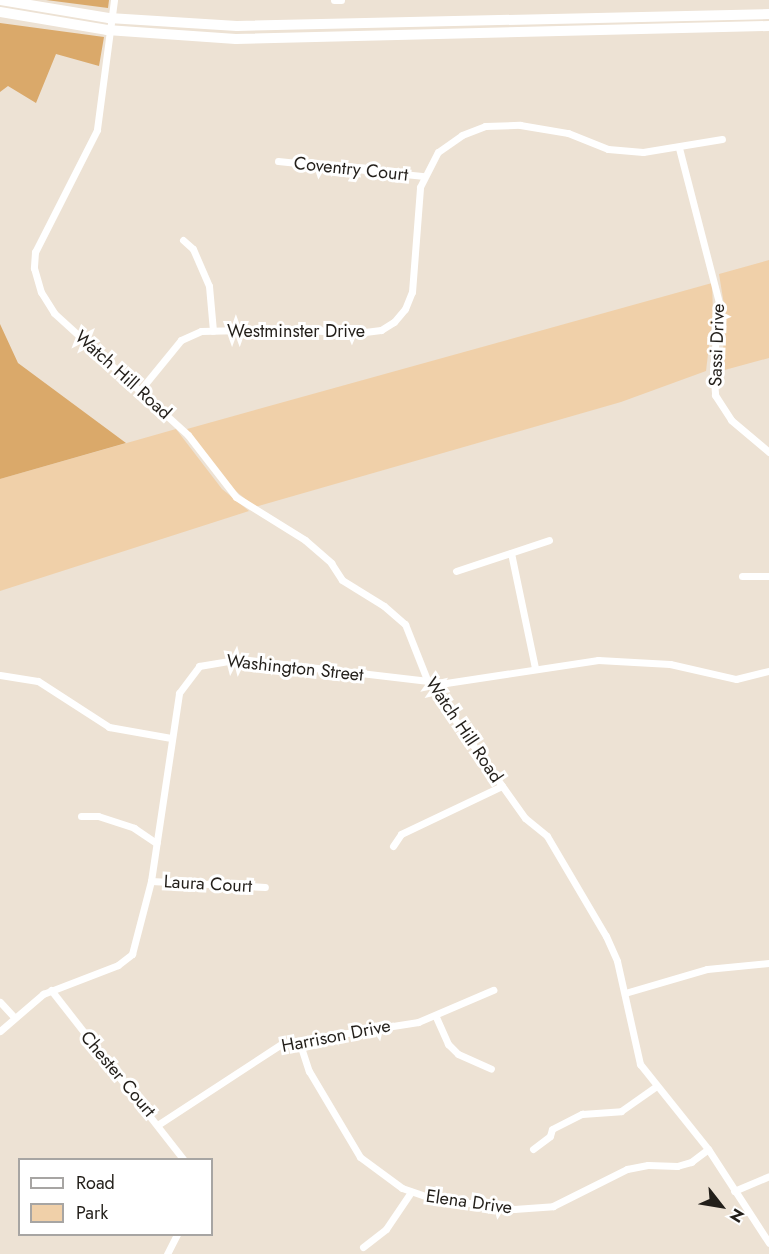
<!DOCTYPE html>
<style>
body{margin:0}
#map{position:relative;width:769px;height:1254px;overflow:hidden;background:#ede2d4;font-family:Jost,sans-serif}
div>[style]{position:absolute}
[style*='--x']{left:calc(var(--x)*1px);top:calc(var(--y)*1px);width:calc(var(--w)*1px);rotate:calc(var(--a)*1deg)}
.green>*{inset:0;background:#f0d0a9}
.forest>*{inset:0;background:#daa96a}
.minor>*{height:7px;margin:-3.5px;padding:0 3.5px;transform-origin:3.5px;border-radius:3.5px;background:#fff}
.highway>*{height:10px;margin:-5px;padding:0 5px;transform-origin:5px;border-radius:5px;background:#fff}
span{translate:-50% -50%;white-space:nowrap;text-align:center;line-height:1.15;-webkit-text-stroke:6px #fff;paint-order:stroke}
.street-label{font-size:18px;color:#231f1a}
.legend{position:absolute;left:18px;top:1158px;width:195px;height:78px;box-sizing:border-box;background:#fff;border:2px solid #a7a5a3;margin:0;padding:8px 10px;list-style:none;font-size:18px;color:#231f1a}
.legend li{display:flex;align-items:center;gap:12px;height:30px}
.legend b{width:30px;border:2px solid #a7a5a3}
.north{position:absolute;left:691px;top:1176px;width:60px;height:60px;-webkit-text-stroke:4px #fff;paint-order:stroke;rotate:121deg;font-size:16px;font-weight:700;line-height:24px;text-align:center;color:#231f1a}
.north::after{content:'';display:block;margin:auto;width:21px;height:27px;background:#231f1a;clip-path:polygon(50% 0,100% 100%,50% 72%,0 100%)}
</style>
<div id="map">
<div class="green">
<i style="clip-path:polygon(769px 260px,769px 358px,721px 371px,726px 317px,719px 274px)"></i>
<i style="clip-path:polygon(712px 283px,713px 312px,706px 371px,621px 402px,255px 507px,231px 487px,187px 429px)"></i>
<i style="clip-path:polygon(176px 429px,222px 489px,249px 511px,0 591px,0 479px)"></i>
</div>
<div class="forest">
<i style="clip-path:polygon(46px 0,109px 0,108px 8px)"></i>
<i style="clip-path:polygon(0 23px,104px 37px,99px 66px,56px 54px,36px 103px,8px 86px,0 92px)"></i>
<i style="clip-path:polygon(0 324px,18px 363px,126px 443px,0 479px)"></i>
</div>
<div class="minor">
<i style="--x:114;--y:0;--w:131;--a:97.5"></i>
<i style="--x:97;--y:130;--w:137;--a:116.9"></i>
<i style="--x:35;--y:252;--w:16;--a:94"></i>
<i style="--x:34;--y:268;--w:25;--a:74"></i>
<i style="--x:41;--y:292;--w:25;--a:58"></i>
<i style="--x:54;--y:313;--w:181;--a:42.3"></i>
<i style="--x:188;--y:435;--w:78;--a:52.3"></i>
<i style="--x:236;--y:497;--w:81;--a:31.9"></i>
<i style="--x:305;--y:540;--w:35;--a:41"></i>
<i style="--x:331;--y:563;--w:20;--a:57"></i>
<i style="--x:342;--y:580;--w:49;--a:31.8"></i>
<i style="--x:384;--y:606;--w:28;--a:41"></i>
<i style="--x:405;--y:624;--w:62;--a:68.4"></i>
<i style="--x:428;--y:682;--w:167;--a:54.5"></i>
<i style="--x:525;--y:818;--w:28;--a:39"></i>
<i style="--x:547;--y:836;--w:116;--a:59.5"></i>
<i style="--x:606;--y:936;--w:27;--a:66"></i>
<i style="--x:617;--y:961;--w:106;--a:77.4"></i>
<i style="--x:640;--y:1064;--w:109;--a:51.3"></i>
<i style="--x:708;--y:1149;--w:112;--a:57"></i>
<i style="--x:334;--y:0;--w:7;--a:0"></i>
<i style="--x:679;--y:148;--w:160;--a:75.5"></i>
<i style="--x:719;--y:303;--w:67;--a:95.1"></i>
<i style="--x:713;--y:370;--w:25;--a:85"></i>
<i style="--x:715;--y:395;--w:30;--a:57"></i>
<i style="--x:731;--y:420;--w:50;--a:40.1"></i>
<i style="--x:278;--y:161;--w:147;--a:5.9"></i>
<i style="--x:183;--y:240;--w:13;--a:42"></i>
<i style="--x:193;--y:249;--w:40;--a:66.6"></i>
<i style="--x:209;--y:286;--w:45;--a:84.9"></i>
<i style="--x:141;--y:389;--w:63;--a:-50.8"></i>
<i style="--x:181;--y:340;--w:22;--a:-24"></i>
<i style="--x:201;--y:331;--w:88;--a:-1.3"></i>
<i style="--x:289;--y:329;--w:68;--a:3.4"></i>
<i style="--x:357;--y:333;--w:24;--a:-7"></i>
<i style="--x:381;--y:330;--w:15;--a:-32"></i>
<i style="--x:394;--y:322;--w:17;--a:-50"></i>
<i style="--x:405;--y:309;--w:18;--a:-68"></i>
<i style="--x:412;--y:292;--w:105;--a:-85.6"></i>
<i style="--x:420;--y:187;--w:39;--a:-63"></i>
<i style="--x:438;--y:152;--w:29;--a:-35"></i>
<i style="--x:462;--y:135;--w:25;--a:-21"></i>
<i style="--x:485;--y:126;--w:35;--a:-2"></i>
<i style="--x:520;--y:125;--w:49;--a:9.5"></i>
<i style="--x:568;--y:133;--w:43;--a:21.8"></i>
<i style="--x:608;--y:149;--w:35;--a:5"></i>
<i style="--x:643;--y:152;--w:80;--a:-9.3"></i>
<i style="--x:511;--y:553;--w:117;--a:78.2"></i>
<i style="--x:456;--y:571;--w:98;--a:-18.4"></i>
<i style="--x:742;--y:576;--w:27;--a:0"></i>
<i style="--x:0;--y:675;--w:38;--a:9"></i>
<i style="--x:38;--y:681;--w:85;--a:32.9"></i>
<i style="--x:109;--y:727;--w:63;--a:10.1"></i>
<i style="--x:81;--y:816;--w:17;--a:0"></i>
<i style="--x:98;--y:816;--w:38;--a:18"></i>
<i style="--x:134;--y:828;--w:27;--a:34"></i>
<i style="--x:393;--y:846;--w:14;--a:-56"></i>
<i style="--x:401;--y:834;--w:112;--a:-25.4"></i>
<i style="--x:151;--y:881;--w:114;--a:3"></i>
<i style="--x:51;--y:990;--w:216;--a:52"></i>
<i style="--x:625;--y:993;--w:85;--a:-16.3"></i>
<i style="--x:707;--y:969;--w:62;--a:-5.5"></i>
<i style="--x:0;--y:1002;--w:21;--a:47"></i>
<i style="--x:436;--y:1017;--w:30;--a:66"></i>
<i style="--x:448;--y:1044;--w:14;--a:45"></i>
<i style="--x:458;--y:1054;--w:36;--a:24"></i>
<i style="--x:0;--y:1031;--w:57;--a:-40.7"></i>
<i style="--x:43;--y:994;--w:80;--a:-21.1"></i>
<i style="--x:118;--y:965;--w:18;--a:-38"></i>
<i style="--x:132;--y:954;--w:75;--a:-75.4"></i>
<i style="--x:151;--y:881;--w:190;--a:-81.5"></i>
<i style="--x:179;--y:693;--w:34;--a:-53"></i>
<i style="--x:199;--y:666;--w:43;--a:-9.5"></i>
<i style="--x:241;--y:659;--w:206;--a:6.7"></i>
<i style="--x:446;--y:683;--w:154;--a:-8.6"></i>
<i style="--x:598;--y:660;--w:72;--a:3.2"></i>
<i style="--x:670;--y:664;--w:68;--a:12.8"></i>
<i style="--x:736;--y:679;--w:34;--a:-14"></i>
<i style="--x:299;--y:1041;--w:32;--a:72"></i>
<i style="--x:309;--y:1071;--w:100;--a:59.3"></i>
<i style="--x:360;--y:1157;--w:52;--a:36.4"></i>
<i style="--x:402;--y:1188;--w:31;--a:19"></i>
<i style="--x:431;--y:1198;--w:84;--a:7.5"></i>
<i style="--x:514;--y:1209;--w:39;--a:-4"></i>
<i style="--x:553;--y:1206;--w:83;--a:-26.6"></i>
<i style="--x:627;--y:1169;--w:21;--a:-11"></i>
<i style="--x:648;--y:1165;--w:29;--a:2"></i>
<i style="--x:677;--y:1166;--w:15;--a:-16"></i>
<i style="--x:691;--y:1162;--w:21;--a:-37"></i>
<i style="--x:159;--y:1124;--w:148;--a:-33.2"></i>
<i style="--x:283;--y:1043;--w:137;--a:-8.8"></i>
<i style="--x:418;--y:1022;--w:82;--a:-23.1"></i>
<i style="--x:533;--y:1149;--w:21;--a:-37"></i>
<i style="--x:550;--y:1136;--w:7;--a:-74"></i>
<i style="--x:552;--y:1129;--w:34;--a:-27"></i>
<i style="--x:582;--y:1114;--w:39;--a:-4"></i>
<i style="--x:621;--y:1111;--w:42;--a:-35.2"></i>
<i style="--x:734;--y:1191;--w:38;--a:-23"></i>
<i style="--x:363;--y:1247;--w:29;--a:-38"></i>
<i style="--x:386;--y:1229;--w:45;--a:-56"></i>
<i style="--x:167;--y:1254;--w:22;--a:-63"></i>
</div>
<div class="highway">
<i style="--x:0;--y:0;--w:110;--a:9.4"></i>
<i style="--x:109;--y:18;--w:128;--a:3.6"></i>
<i style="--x:237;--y:26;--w:532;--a:-1.29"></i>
<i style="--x:0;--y:12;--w:109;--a:9.5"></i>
<i style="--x:107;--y:30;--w:129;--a:4"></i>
<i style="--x:236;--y:39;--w:533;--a:-1.4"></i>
</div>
<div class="street-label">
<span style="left:351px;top:169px;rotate:6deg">Coventry Court</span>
<span style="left:296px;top:331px">Westminster Drive</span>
<span style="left:717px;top:345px;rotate:-88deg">Sassi Drive</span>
<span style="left:123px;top:375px;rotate:42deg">Watch Hill Road</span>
<span style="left:295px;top:668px;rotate:6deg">Washington Street</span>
<span style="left:464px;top:730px;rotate:56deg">Watch Hill Road</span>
<span style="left:208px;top:884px;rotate:3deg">Laura Court</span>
<span style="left:336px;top:1036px;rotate:-11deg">Harrison Drive</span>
<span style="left:118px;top:1074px;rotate:50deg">Chester Court</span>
<span style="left:469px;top:1202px;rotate:8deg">Elena Drive</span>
</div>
<ul class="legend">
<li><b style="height:8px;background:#fff"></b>Road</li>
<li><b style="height:16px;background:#f0d0a9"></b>Park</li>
</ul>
<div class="north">N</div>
</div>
